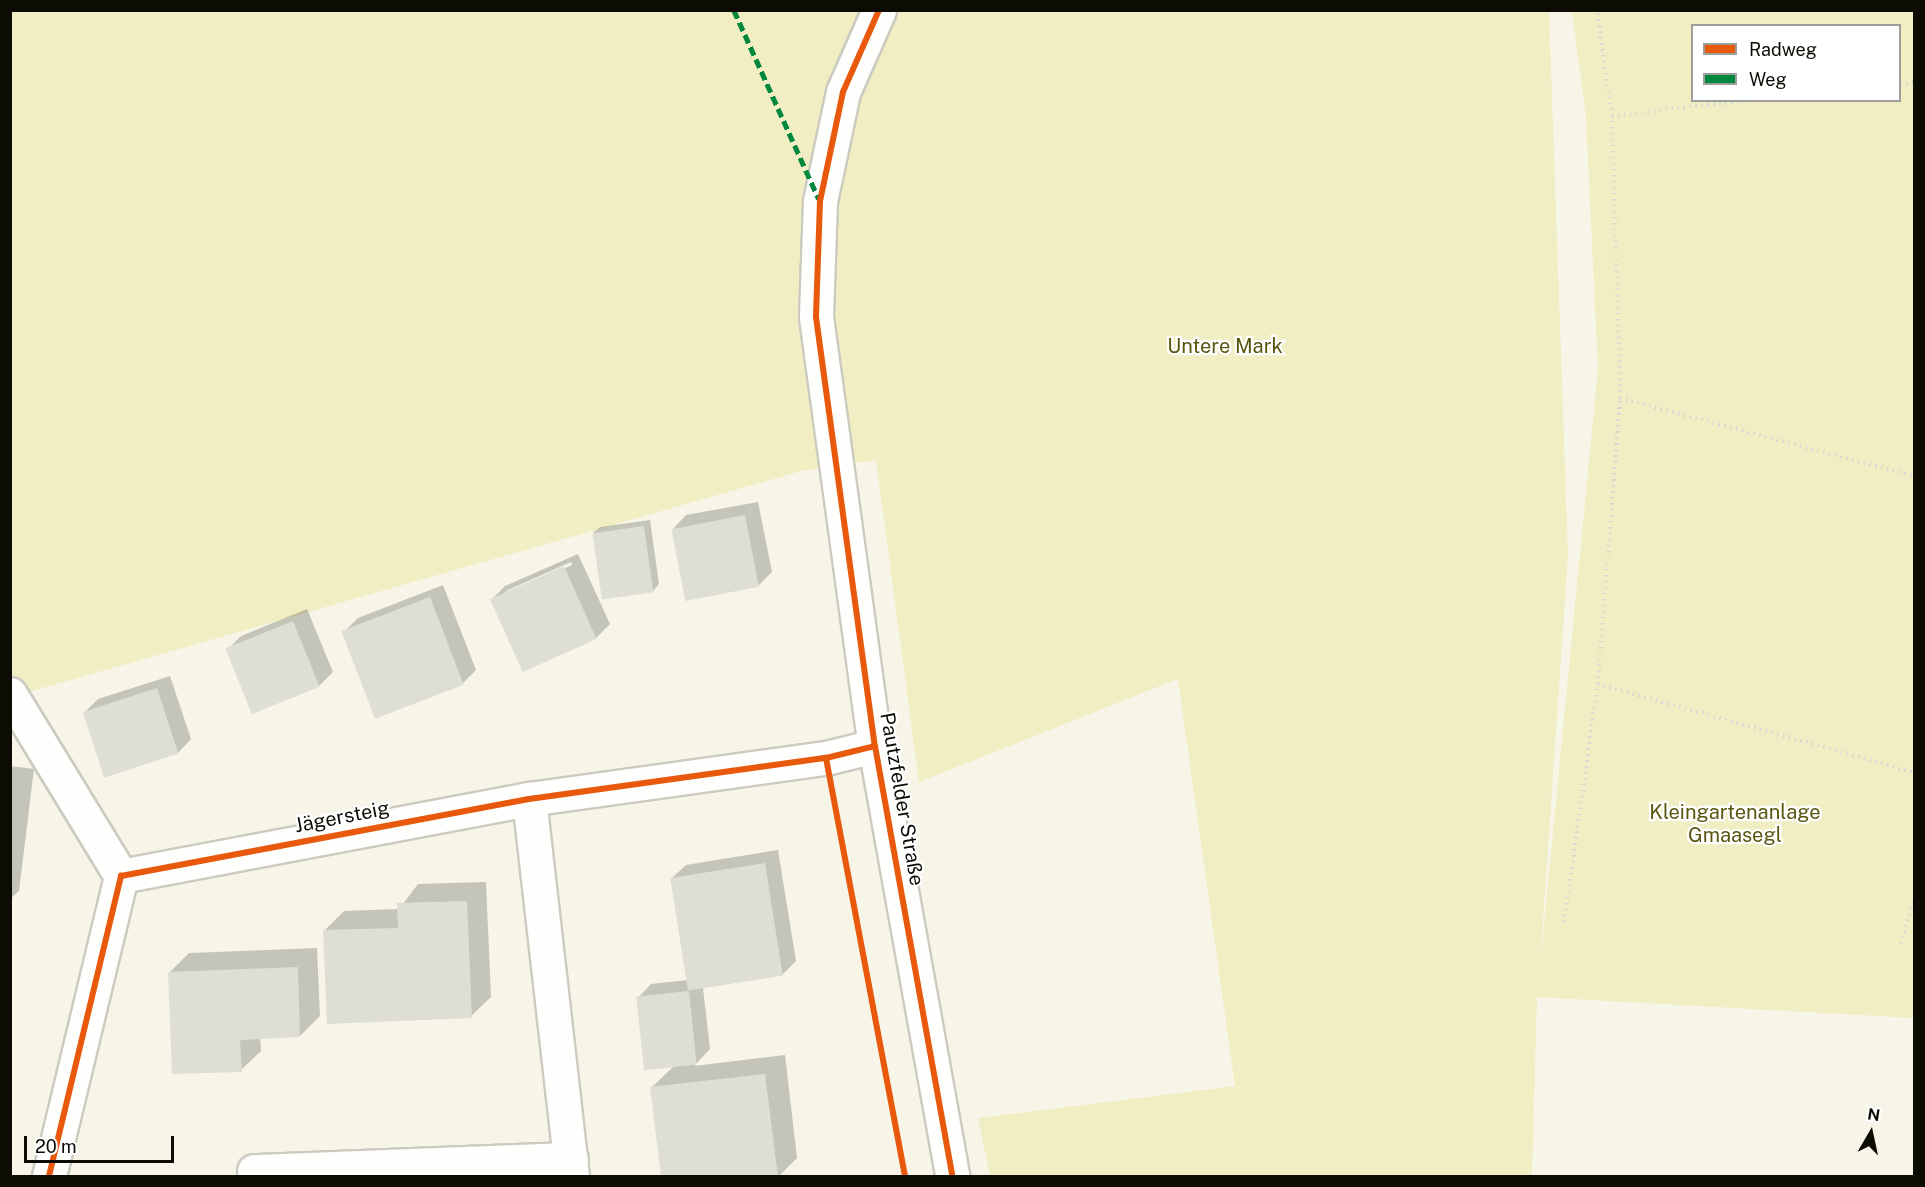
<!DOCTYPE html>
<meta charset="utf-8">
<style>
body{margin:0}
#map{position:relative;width:1925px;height:1187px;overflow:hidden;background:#f6f5e8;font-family:"Public Sans",sans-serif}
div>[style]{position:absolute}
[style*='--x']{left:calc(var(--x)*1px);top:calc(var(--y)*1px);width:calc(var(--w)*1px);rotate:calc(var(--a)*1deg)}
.green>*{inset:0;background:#f0eec2}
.shadow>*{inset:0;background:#0003}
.building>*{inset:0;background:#dfded4;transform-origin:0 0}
.path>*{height:4px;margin-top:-2px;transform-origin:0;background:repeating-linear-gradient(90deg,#d9d8d4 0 1.5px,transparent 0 6px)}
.roads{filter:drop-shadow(2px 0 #cccbc0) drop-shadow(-2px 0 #cccbc0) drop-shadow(0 2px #cccbc0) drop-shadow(0 -2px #cccbc0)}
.street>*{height:33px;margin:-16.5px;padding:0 16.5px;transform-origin:16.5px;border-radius:16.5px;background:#fefefc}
.secondary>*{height:33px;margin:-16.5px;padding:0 16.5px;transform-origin:16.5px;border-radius:16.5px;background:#fefefc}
.quiet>*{height:4.5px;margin-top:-2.25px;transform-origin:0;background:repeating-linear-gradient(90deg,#00873e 0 9px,transparent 0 13.5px)}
.cycleway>*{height:6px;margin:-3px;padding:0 3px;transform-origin:3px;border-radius:3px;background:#e8590c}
span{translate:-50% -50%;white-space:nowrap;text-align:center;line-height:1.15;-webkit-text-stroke:4.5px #fff;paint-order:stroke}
.park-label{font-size:20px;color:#5a5610}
.street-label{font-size:20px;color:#0c0c05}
.frame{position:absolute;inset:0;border:12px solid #0c0c05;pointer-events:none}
.legend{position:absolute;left:1691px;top:24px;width:210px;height:78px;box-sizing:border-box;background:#fff;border:2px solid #9e9e9b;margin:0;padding:8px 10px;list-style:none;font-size:18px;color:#0c0c05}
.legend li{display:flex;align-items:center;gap:12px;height:30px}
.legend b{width:30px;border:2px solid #9e9e9b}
.north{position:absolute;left:1841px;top:1103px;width:60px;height:60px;-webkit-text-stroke:4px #fff;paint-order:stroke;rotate:9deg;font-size:16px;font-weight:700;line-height:24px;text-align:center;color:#0c0c05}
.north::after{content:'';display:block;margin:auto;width:21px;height:27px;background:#0c0c05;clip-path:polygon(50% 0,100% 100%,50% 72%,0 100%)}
.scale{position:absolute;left:24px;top:1136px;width:150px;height:27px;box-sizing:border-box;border:3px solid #0c0c05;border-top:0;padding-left:8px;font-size:18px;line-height:21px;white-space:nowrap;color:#0c0c05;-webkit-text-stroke:4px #fff;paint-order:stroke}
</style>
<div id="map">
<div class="green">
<i style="clip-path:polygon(evenodd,11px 11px,1549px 11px,1568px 555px,1540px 966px,1598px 369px,1586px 118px,1572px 11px,1914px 11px,1914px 1018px,1537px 997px,1532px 1176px,990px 1176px,978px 1118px,1235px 1086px,1178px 679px,919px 782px,876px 460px,805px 470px,11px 697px,11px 11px,1692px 26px,1900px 26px,1900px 100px,1692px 100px,1692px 26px)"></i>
</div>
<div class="shadow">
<i style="clip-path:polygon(758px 502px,772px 572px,758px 586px,673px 529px,686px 515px)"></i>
<i style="clip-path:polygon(650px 520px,659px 584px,653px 591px,593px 533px,600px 527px)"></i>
<i style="clip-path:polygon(evenodd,578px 554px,610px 624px,596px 638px,491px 600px,505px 586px,578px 554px,571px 562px,572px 565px,506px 594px,506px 591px,571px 562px)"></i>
<i style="clip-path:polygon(443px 585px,476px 670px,463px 683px,344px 632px,358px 618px)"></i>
<i style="clip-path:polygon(307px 609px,333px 672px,319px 686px,227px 650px,241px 636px)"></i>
<i style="clip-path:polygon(170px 676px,191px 739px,178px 753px,84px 713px,98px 699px)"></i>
<i style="clip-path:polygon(10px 766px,34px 769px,19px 891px,10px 899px)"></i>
<i style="clip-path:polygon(778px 850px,796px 961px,782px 975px,703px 988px,710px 1049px,694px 1066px,785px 1055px,797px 1158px,779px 1176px,663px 1176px,651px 1088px,674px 1066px,638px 998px,651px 984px,688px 980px,672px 878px,686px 865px)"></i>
<i style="clip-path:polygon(486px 882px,491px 997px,471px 1016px,324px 931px,344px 911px,399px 909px,418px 884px)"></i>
<i style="clip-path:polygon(317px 948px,320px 1016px,300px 1036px,260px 1037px,261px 1051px,241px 1070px,169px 973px,189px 953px)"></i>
</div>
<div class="building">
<i style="left:745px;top:515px;width:73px;height:75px;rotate:79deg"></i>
<i style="left:644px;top:526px;width:67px;height:52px;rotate:82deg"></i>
<i style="left:564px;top:566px;width:80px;height:81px;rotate:66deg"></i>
<i style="left:430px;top:597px;width:94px;height:95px;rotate:69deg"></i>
<i style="left:293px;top:621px;width:71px;height:73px;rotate:68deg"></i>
<i style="left:157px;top:688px;width:69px;height:78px;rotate:72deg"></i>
<i style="left:765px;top:863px;width:114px;height:96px;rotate:81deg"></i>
<i style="clip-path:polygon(467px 901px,472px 1018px,327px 1024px,323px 930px,398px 928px,397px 903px)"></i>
<i style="clip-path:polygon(298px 967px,300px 1037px,240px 1040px,242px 1072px,172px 1074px,168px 972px)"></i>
<i style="left:689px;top:991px;width:74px;height:53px;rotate:84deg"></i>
<i style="clip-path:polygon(765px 1074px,778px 1176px,661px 1176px,650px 1087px)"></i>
</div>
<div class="path">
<i style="--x:1900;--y:84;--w:14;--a:-8"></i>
<i style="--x:1612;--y:116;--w:138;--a:-6.7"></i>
<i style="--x:1620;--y:398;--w:304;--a:14.9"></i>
<i style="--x:1598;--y:684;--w:328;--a:15.6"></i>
<i style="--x:1564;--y:922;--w:240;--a:-81.9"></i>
<i style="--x:1598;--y:684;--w:287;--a:-85.6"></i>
<i style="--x:1620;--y:398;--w:282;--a:-91.6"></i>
<i style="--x:1612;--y:116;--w:107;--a:-98.1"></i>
<i style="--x:1901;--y:944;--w:48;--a:-74.2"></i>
</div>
<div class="roads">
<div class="street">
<i style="--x:10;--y:694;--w:213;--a:58.6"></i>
<i style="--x:529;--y:799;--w:379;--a:83.5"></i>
<i style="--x:254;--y:1171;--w:317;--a:-2.2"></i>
<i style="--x:49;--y:1176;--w:309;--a:-76.5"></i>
<i style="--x:121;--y:876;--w:415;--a:-10.7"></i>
<i style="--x:529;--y:799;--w:300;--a:-7.9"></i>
<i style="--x:826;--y:758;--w:50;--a:-13.8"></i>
</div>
<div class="secondary">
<i style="--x:879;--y:10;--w:90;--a:113.7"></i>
<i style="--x:843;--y:92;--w:111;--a:101.9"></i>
<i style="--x:820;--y:201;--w:116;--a:92"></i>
<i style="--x:816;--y:317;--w:433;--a:82.2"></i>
<i style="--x:875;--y:746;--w:437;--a:79.8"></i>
</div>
</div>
<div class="quiet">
<i style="--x:734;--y:10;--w:207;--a:65.8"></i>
</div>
<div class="cycleway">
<i style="--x:879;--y:10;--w:90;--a:113.7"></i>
<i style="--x:843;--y:92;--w:111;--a:101.9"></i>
<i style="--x:820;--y:201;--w:116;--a:92"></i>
<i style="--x:816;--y:317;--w:433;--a:82.2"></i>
<i style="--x:875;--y:746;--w:437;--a:79.8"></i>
<i style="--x:826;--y:758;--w:425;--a:79.3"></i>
<i style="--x:49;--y:1176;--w:309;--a:-76.5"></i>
<i style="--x:121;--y:876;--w:415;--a:-10.7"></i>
<i style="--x:529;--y:799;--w:300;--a:-7.9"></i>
<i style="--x:826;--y:758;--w:50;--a:-13.8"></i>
</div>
<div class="park-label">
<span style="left:1225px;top:346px">Untere Mark</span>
<span style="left:1735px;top:824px">Kleingartenanlage<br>Gmaasegl</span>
</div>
<div class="street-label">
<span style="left:902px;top:799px;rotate:80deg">Pautzfelder Straße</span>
<span style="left:342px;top:817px;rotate:-11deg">Jägersteig</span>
</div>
<div class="frame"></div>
<ul class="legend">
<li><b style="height:8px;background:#e8590c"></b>Radweg</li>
<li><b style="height:8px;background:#00873e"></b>Weg</li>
</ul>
<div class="north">N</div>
<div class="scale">20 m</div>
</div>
